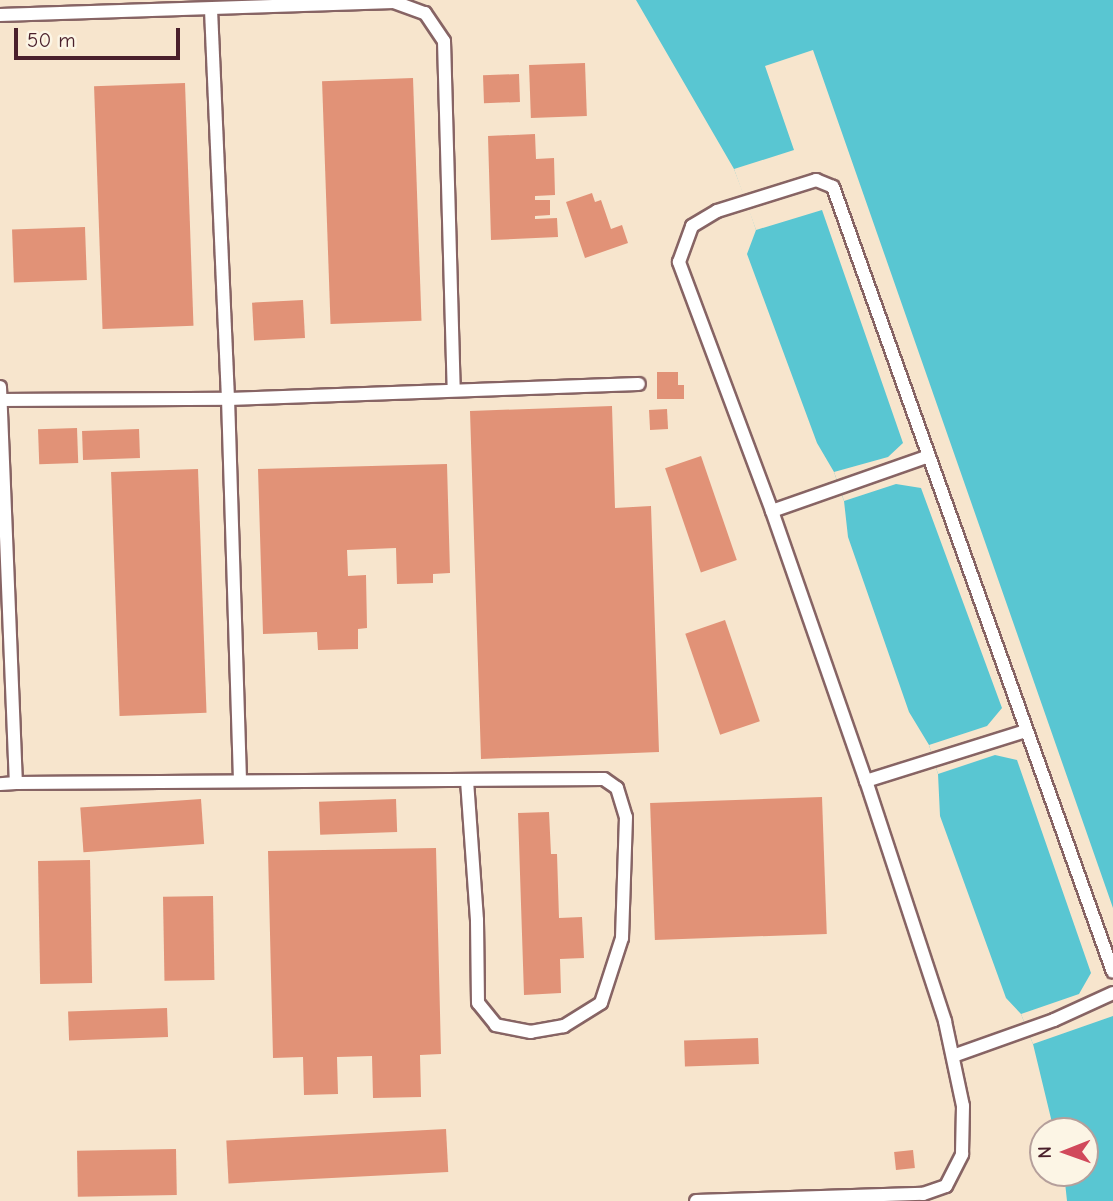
<!DOCTYPE html>
<style>
body{margin:0}
#map{position:relative;width:1113px;height:1201px;overflow:hidden;background:#f7e5cd;font-family:"Comic Neue",sans-serif}
div>[style]{position:absolute}
[style*='--x']{left:calc(var(--x)*1px);top:calc(var(--y)*1px);width:calc(var(--w)*1px);rotate:calc(var(--a)*1deg)}
.water>*{inset:0;background:#59c6d2}
.pier>*{inset:0;background:#f7e5cd}
.building>*{inset:0;background:#e19277;transform-origin:0 0}
.roads{filter:drop-shadow(2px 0 #876464) drop-shadow(-2px 0 #876464) drop-shadow(0 2px #876464) drop-shadow(0 -2px #876464)}
.service>*{height:12px;margin:-6px;padding:0 6px;transform-origin:6px;border-radius:6px;background:#fff}
span{translate:-50% -50%;white-space:nowrap;text-align:center;line-height:1.15;-webkit-text-stroke:5px #fcf5e5;paint-order:stroke}
.north{position:absolute;left:1029px;top:1117px;width:70px;height:70px;box-sizing:border-box;background:#fcf5e5;border:2px solid #b59f9b;border-radius:50%;rotate:269deg;font-size:19px;font-weight:700;line-height:28px;text-align:center;color:#4a1f2b}
.north::after{content:'';display:block;margin:auto;width:24px;height:32px;background:#d1495b;clip-path:polygon(50% 0,100% 100%,50% 72%,0 100%)}
.scale{position:absolute;left:14px;top:28px;width:166px;height:32px;box-sizing:border-box;border:4px solid #4a1f2b;border-top:0;padding-left:9px;font-size:21px;line-height:24px;white-space:nowrap;color:#4a1f2b;-webkit-text-stroke:5px #fcf5e5;paint-order:stroke}
</style>
<div id="map">
<div class="water">
<i style="clip-path:polygon(636px 0,1113px 0,1113px 1201px,1067px 1201px,1064px 1173px,1085px 1173px,1085px 1131px,1054px 1131px,1033px 1044px,1021px 1014px,1006px 998px,940px 816px,938px 774px,929px 745px,909px 712px,848px 537px,844px 501px,834px 472px,817px 443px,747px 254px,756px 230px,747px 203px,734px 169px)"></i>
</div>
<div class="pier">
<i style="clip-path:polygon(813px 50px,1113px 908px,1113px 1016px,1033px 1044px,1021px 1014px,1079px 994px,1091px 973px,1017px 760px,995px 755px,938px 774px,929px 745px,987px 726px,1002px 708px,921px 488px,896px 484px,844px 501px,839px 486px,834px 472px,888px 457px,903px 443px,822px 210px,756px 230px,734px 169px,794px 150px,765px 66px)"></i>
</div>
<div class="building">
<i style="left:585px;top:63px;width:53px;height:56px;rotate:88deg"></i>
<i style="left:519px;top:74px;width:28px;height:36px;rotate:88deg"></i>
<i style="left:413px;top:78px;width:243px;height:91px;rotate:88deg"></i>
<i style="left:185px;top:83px;width:243px;height:91px;rotate:88deg"></i>
<i style="clip-path:polygon(535px 134px,536px 159px,554px 158px,555px 195px,535px 196px,535px 200px,550px 200px,550px 215px,535px 216px,535px 219px,557px 218px,558px 237px,491px 240px,488px 136px)"></i>
<i style="clip-path:polygon(592px 193px,595px 202px,601px 200px,611px 229px,622px 225px,628px 243px,585px 258px,566px 202px)"></i>
<i style="left:85px;top:227px;width:53px;height:73px;rotate:88deg"></i>
<i style="left:303px;top:300px;width:38px;height:51px;rotate:87deg"></i>
<i style="clip-path:polygon(657px 372px,678px 372px,678px 385px,684px 385px,684px 399px,657px 399px)"></i>
<i style="clip-path:polygon(612px 406px,615px 508px,651px 506px,659px 752px,481px 759px,470px 411px)"></i>
<i style="left:667px;top:409px;width:20px;height:18px;rotate:87deg"></i>
<i style="left:77px;top:428px;width:35px;height:39px;rotate:88deg"></i>
<i style="left:139px;top:429px;width:29px;height:57px;rotate:88deg"></i>
<i style="left:701px;top:456px;width:110px;height:38px;rotate:71deg"></i>
<i style="clip-path:polygon(447px 464px,450px 573px,433px 574px,433px 583px,397px 584px,396px 548px,347px 550px,348px 576px,366px 575px,367px 628px,358px 629px,358px 649px,318px 650px,317px 632px,263px 634px,258px 469px)"></i>
<i style="left:198px;top:469px;width:244px;height:87px;rotate:88deg"></i>
<i style="left:725px;top:620px;width:107px;height:42px;rotate:71deg"></i>
<i style="left:822px;top:797px;width:137px;height:172px;rotate:88deg"></i>
<i style="left:201px;top:799px;width:45px;height:121px;rotate:86deg"></i>
<i style="left:396px;top:799px;width:33px;height:77px;rotate:88deg"></i>
<i style="clip-path:polygon(549px 812px,551px 854px,557px 854px,559px 918px,582px 917px,584px 958px,560px 959px,561px 993px,524px 995px,518px 813px)"></i>
<i style="clip-path:polygon(436px 848px,441px 1054px,420px 1055px,421px 1097px,373px 1098px,372px 1056px,337px 1057px,338px 1094px,304px 1095px,303px 1057px,273px 1058px,268px 851px)"></i>
<i style="left:90px;top:860px;width:123px;height:52px;rotate:89deg"></i>
<i style="left:213px;top:896px;width:84px;height:50px;rotate:89deg"></i>
<i style="left:167px;top:1008px;width:29px;height:99px;rotate:88deg"></i>
<i style="left:758px;top:1038px;width:26px;height:74px;rotate:88deg"></i>
<i style="left:446px;top:1129px;width:43px;height:220px;rotate:87deg"></i>
<i style="left:176px;top:1149px;width:46px;height:99px;rotate:89deg"></i>
<i style="left:913px;top:1150px;width:18px;height:19px;rotate:84deg"></i>
</div>
<div class="roads">
<div class="service">
<i style="--x:0;--y:15;--w:394;--a:-1.9"></i>
<i style="--x:394;--y:2;--w:33;--a:20"></i>
<i style="--x:425;--y:13;--w:34;--a:56"></i>
<i style="--x:444;--y:41;--w:349;--a:88.4"></i>
<i style="--x:0;--y:387;--w:396;--a:87.7"></i>
<i style="--x:16;--y:783;--w:16;--a:176"></i>
<i style="--x:0;--y:400;--w:228;--a:-0.3"></i>
<i style="--x:228;--y:399;--w:389;--a:-92.5"></i>
<i style="--x:772;--y:511;--w:166;--a:-19.3"></i>
<i style="--x:240;--y:780;--w:381;--a:-91.8"></i>
<i style="--x:228;--y:399;--w:411;--a:-2.1"></i>
<i style="--x:866;--y:781;--w:168;--a:-17.4"></i>
<i style="--x:16;--y:783;--w:588;--a:-0.39"></i>
<i style="--x:604;--y:779;--w:16;--a:35"></i>
<i style="--x:617;--y:788;--w:30;--a:73"></i>
<i style="--x:626;--y:817;--w:121;--a:91.9"></i>
<i style="--x:622;--y:938;--w:68;--a:107.9"></i>
<i style="--x:601;--y:1003;--w:44;--a:148.1"></i>
<i style="--x:564;--y:1026;--w:34;--a:170"></i>
<i style="--x:531;--y:1032;--w:36;--a:-169"></i>
<i style="--x:496;--y:1025;--w:28;--a:-129"></i>
<i style="--x:478;--y:1003;--w:83;--a:-90.7"></i>
<i style="--x:477;--y:920;--w:140;--a:-94.1"></i>
<i style="--x:953;--y:1056;--w:107;--a:-19.6"></i>
<i style="--x:1054;--y:1020;--w:65;--a:-24.6"></i>
<i style="--x:696;--y:1201;--w:227;--a:-1.8"></i>
<i style="--x:923;--y:1194;--w:24;--a:-19"></i>
<i style="--x:946;--y:1186;--w:36;--a:-63"></i>
<i style="--x:962;--y:1154;--w:48;--a:-88.8"></i>
<i style="--x:963;--y:1106;--w:87;--a:-102"></i>
<i style="--x:945;--y:1021;--w:253;--a:-108.2"></i>
<i style="--x:866;--y:781;--w:286;--a:-109.2"></i>
<i style="--x:772;--y:511;--w:266;--a:-110.5"></i>
<i style="--x:679;--y:262;--w:38;--a:-70"></i>
<i style="--x:692;--y:226;--w:29;--a:-31"></i>
<i style="--x:717;--y:211;--w:104;--a:-17.4"></i>
<i style="--x:816;--y:180;--w:18;--a:22"></i>
<i style="--x:833;--y:187;--w:833;--a:70.37"></i>
</div>
</div>
<div class="north">N</div>
<div class="scale">50 m</div>
</div>
